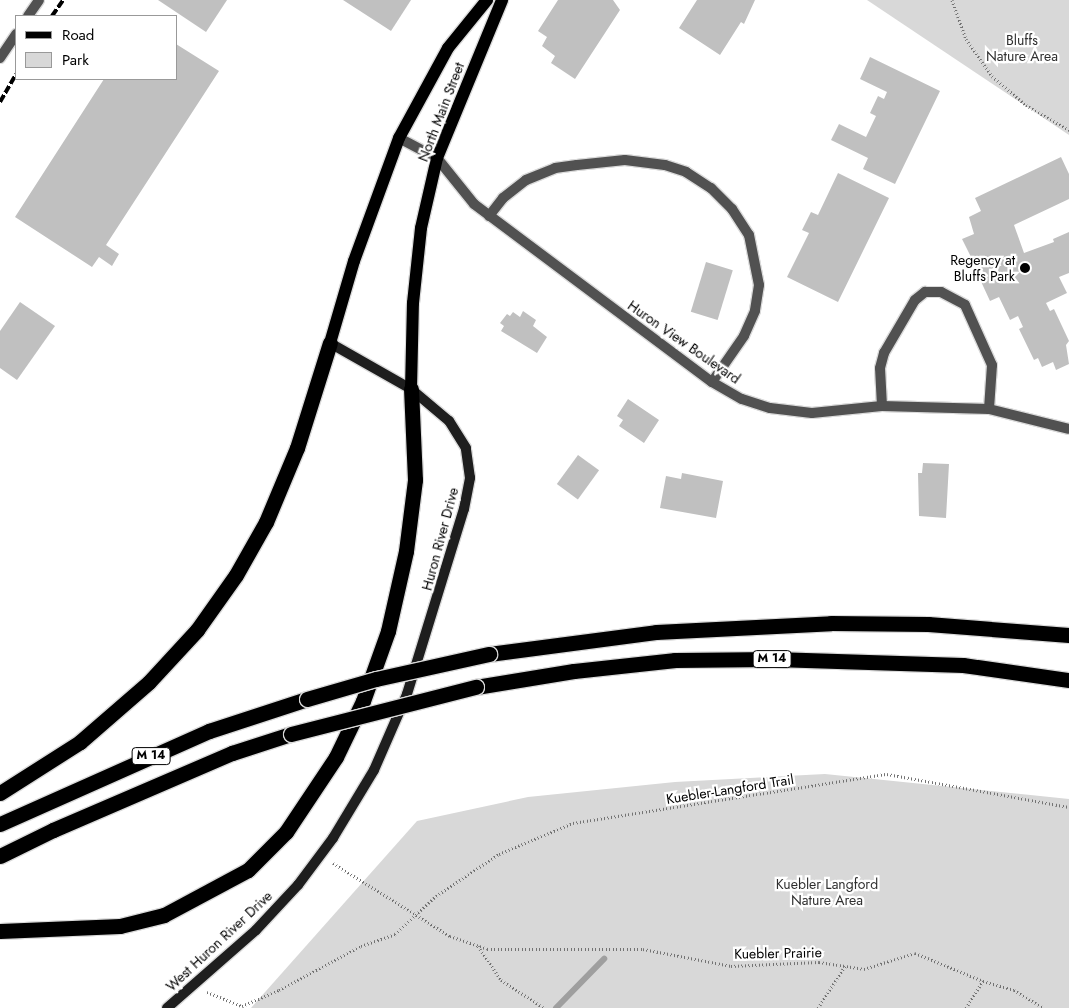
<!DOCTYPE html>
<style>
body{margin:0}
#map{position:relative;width:1069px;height:1008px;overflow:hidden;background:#fff;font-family:Jost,sans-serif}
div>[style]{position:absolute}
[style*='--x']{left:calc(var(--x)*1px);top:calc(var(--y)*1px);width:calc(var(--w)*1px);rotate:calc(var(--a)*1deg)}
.green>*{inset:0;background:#d8d8d8}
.stream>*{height:6px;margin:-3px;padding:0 3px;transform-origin:3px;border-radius:3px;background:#9f9f9f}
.building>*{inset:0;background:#c0c0c0;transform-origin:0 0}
.path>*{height:3px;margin-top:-1.5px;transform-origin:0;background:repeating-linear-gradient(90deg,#737373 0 1px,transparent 0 3.5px)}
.roads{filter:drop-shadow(1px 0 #dbdbdb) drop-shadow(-1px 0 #dbdbdb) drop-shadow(0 1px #dbdbdb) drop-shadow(0 -1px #dbdbdb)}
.lane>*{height:10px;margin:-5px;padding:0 5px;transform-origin:5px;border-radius:5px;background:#515151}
.street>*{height:10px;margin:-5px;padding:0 5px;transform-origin:5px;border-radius:5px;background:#515151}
.secondary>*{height:10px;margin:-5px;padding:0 5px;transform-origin:5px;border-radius:5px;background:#1e1e1e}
.primary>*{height:12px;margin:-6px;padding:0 6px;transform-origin:6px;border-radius:6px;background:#000}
.highway>*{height:15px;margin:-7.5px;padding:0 7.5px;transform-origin:7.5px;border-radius:7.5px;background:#000}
.rail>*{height:4px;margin-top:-2px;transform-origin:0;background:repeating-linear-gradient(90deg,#000 0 8px,transparent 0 10.5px)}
.bridges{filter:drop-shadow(1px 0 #dbdbdb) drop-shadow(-1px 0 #dbdbdb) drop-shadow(0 1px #dbdbdb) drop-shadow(0 -1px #dbdbdb)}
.highway-bridge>*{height:15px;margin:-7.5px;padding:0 7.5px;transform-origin:7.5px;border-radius:7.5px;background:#000}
.dots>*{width:14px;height:14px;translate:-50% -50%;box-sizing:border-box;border:2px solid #fff;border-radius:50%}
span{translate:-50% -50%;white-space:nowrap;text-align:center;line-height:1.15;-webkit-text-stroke:4.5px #fff;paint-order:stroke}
.shield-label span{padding:1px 4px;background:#fff;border:1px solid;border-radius:4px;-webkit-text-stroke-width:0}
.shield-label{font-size:12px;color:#000;font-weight:700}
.park-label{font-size:14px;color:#2f2f2f}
.street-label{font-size:14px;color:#000}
.poi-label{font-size:14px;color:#000}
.right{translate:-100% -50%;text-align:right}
.legend{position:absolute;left:15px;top:15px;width:162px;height:65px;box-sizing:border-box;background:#fff;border:1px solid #999;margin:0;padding:6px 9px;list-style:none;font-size:15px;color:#000}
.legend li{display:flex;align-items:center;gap:10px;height:25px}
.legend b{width:25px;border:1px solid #999}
</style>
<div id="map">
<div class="green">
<i style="clip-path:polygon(867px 0,1069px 0,1069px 135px)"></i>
<i style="clip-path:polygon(825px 774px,1069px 799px,1069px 1008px,251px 1008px,417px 821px,528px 797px,675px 782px)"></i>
</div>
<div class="stream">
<i style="--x:556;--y:1008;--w:69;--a:-45.6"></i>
</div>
<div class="building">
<i style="clip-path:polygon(158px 0,227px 0,206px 32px)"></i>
<i style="clip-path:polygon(343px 0,411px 0,391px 31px)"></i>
<i style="clip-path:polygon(558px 0,613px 0,620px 10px,575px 79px,551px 63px,555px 56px,542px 46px,547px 37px,538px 31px)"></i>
<i style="clip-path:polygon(697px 0,755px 0,744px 24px,741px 22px,720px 55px,679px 28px)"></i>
<i style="clip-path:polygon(176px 44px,219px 71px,106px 245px,119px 254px,112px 266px,99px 257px,92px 267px,15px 217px,104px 79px,176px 79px)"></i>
<i style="clip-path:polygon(870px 57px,940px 91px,895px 184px,863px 169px,868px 158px,831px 140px,839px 124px,866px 137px,876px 116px,870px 113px,878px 96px,884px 99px,887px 92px,860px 79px)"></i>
<i style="clip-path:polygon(1061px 157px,1069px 174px,1069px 199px,1014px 225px,1024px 253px,1054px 242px,1053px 239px,1069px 232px,1069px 273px,1059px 277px,1067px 293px,1046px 303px,1050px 311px,1054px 309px,1069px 341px,1066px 345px,1069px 364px,1056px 370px,1053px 362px,1042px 367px,1038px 358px,1034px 360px,1019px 329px,1023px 327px,1018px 316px,1010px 320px,999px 297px,990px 301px,978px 275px,983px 272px,978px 262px,974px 263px,962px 239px,974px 234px,969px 217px,981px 211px,975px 198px)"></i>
<i style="clip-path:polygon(838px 173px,889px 198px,838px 302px,787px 277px,809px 233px,802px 230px,811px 212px,818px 215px)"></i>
<i style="left:706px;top:262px;width:28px;height:52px;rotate:17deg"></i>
<i style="clip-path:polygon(20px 302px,55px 326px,17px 380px,0 368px,0 331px)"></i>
<i style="clip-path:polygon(523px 311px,536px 320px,533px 326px,547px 337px,537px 353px,501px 331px,504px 326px,500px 323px,507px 314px,510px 316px,513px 312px,520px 317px)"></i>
<i style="clip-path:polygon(628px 399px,659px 420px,644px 443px,619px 426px,623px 420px,617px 416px)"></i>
<i style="left:578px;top:455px;width:26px;height:36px;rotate:36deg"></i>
<i style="clip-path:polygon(923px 463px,949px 464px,946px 518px,919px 516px,918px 473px,922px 473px)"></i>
<i style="clip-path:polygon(682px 473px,723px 481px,716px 518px,660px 508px,666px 476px,681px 479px)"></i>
</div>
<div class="path">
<i style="--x:952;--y:0;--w:41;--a:70.3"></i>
<i style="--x:966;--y:39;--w:45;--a:54.9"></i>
<i style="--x:992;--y:76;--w:45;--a:40.5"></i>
<i style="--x:1026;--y:105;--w:50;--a:30.2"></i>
<i style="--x:333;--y:863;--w:138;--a:32"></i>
<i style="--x:450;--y:936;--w:39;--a:19"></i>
<i style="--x:487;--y:949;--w:156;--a:0"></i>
<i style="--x:643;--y:949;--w:90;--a:10.9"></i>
<i style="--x:731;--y:966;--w:88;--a:-2.6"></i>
<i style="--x:819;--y:962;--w:46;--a:8.8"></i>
<i style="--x:864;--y:969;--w:53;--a:-17.4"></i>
<i style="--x:915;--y:953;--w:74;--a:22.4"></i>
<i style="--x:983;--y:981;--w:32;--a:16"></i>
<i style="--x:1014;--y:990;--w:35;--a:31"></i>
<i style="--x:478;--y:946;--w:41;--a:55.9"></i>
<i style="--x:501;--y:980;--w:51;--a:33.1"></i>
<i style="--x:207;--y:992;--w:38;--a:22"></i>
<i style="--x:242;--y:1006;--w:40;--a:-23.4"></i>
<i style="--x:279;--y:990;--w:93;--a:-28.2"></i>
<i style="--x:361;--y:946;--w:36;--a:-19"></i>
<i style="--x:395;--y:934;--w:56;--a:-42.8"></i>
<i style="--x:436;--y:896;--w:76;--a:-33.7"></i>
<i style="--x:499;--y:854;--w:80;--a:-22.7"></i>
<i style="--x:573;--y:823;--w:318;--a:-8.9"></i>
<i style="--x:887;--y:774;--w:185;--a:10.3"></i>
<i style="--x:818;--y:1008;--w:50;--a:-57.3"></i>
<i style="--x:966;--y:1008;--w:32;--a:-58"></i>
</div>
<div class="roads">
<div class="lane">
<i style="--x:28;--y:16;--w:19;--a:-55"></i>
<i style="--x:0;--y:58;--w:29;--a:-56"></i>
<i style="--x:882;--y:406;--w:38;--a:-93"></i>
<i style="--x:880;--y:368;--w:16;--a:-75"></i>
<i style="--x:884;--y:353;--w:61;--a:-59.7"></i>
<i style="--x:915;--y:300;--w:13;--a:-39"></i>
<i style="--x:925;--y:292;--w:16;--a:0"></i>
<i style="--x:941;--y:292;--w:27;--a:28"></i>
<i style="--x:965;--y:305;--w:66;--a:65.8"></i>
<i style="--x:992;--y:365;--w:44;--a:93.9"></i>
</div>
<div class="street">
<i style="--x:399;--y:138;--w:43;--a:27.8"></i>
<i style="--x:437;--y:158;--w:59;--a:51.2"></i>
<i style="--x:474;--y:204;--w:297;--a:36.8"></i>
<i style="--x:712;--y:382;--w:34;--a:30"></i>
<i style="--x:742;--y:399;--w:29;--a:18"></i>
<i style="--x:770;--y:408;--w:42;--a:6.8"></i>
<i style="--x:812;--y:413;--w:70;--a:-5.7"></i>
<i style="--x:882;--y:406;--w:107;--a:1.6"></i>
<i style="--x:989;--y:409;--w:82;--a:14"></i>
<i style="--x:489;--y:216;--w:23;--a:-52"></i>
<i style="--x:503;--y:198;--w:29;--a:-38"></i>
<i style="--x:526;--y:180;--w:31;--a:-22"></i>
<i style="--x:555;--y:168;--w:22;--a:-8"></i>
<i style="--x:577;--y:165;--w:48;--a:-5.9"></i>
<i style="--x:625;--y:160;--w:40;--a:7.1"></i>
<i style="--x:665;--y:165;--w:22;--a:18"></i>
<i style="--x:686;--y:172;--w:30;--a:33"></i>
<i style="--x:711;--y:188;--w:30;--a:45"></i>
<i style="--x:732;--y:209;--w:31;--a:57"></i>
<i style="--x:749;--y:235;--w:51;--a:78.7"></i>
<i style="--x:759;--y:285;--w:26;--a:99"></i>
<i style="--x:755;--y:311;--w:27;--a:114"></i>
<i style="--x:744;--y:336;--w:56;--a:124.8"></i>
</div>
<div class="secondary">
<i style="--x:167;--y:1008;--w:118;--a:-41.2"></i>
<i style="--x:256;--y:930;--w:62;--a:-47"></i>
<i style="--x:298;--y:885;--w:59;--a:-53.3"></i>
<i style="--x:333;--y:838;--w:79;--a:-58.9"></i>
<i style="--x:374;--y:770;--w:83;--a:-66.5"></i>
<i style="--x:407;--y:694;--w:194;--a:-72.9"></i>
<i style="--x:464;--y:509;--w:32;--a:-79"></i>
<i style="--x:470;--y:478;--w:30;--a:-98"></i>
<i style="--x:466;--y:448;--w:32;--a:-122"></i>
<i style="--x:449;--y:421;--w:50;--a:-139.9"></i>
<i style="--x:411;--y:389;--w:93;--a:-150.4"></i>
</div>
<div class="primary">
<i style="--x:330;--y:343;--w:85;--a:-73.7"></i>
<i style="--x:354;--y:261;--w:131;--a:-69.9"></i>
<i style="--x:399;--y:138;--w:102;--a:-61.4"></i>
<i style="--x:448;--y:48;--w:62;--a:-50.9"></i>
<i style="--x:411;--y:389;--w:86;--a:-88.7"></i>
<i style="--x:413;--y:303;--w:75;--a:-83.9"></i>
<i style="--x:421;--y:228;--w:72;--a:-77.1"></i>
<i style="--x:437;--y:158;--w:171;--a:-67.6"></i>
</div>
<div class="highway">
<i style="--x:489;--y:654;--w:168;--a:-7.5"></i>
<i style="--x:656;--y:632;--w:175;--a:-2.9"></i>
<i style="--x:831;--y:623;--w:97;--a:0.6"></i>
<i style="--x:928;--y:624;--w:141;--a:4.5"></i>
<i style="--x:476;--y:687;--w:99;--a:-9.3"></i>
<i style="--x:574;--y:671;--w:102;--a:-6.2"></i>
<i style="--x:675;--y:660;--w:99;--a:-0.6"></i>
<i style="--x:774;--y:659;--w:189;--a:1.8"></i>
<i style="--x:963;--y:665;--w:107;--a:8.1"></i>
<i style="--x:0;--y:793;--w:95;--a:-32.5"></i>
<i style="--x:80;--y:742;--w:91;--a:-41"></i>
<i style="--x:149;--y:682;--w:71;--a:-47.3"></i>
<i style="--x:197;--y:630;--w:67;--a:-54.7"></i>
<i style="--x:236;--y:575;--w:61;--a:-60.5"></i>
<i style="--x:266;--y:522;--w:80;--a:-67.3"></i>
<i style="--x:297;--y:448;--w:110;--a:-72.6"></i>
<i style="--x:0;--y:824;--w:229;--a:-24"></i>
<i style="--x:209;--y:731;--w:103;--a:-18.1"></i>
<i style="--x:0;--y:856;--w:59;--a:-26.1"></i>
<i style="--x:53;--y:830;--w:195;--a:-23.3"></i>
<i style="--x:232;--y:753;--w:62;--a:-17.9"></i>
<i style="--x:0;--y:931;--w:120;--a:-2.4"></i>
<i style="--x:120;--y:926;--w:45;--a:-14"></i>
<i style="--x:164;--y:915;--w:95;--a:-28.2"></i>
<i style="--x:248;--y:870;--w:54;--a:-45"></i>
<i style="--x:286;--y:832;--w:90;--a:-56.3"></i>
<i style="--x:336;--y:757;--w:62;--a:-64.3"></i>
<i style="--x:363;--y:701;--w:74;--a:-70.3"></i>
<i style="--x:388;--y:631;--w:82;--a:-77.3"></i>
<i style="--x:406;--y:551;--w:72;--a:-82.8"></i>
<i style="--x:415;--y:480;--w:91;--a:-92.5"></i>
</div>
</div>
<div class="rail">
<i style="--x:52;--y:16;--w:19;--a:-55"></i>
<i style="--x:0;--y:102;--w:32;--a:-60"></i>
</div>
<div class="bridges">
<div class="highway-bridge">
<i style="--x:307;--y:699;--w:72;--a:-16.2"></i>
<i style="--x:376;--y:679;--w:116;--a:-12.5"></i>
<i style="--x:291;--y:734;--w:191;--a:-14.3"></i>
</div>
</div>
<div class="dots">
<i style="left:1025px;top:268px;background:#000"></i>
</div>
<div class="shield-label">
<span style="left:772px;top:659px">M 14</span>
<span style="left:151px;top:756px">M 14</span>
</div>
<div class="park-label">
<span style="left:1022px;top:48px">Bluffs<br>Nature Area</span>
<span style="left:827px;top:892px">Kuebler Langford<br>Nature Area</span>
</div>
<div class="street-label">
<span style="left:441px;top:112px;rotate:-69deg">North Main Street</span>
<span style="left:684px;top:342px;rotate:35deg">Huron View Boulevard</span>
<span style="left:440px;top:539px;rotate:-75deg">Huron River Drive</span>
<span style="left:730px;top:789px;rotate:-9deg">Kuebler-Langford Trail</span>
<span style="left:219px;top:941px;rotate:-43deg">West Huron River Drive</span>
<span style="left:778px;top:953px;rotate:-1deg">Kuebler Prairie</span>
</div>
<div class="poi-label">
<span class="right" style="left:1015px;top:268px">Regency at<br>Bluffs Park</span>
</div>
<ul class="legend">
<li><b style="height:6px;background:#000"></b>Road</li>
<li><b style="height:14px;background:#d8d8d8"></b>Park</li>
</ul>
</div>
